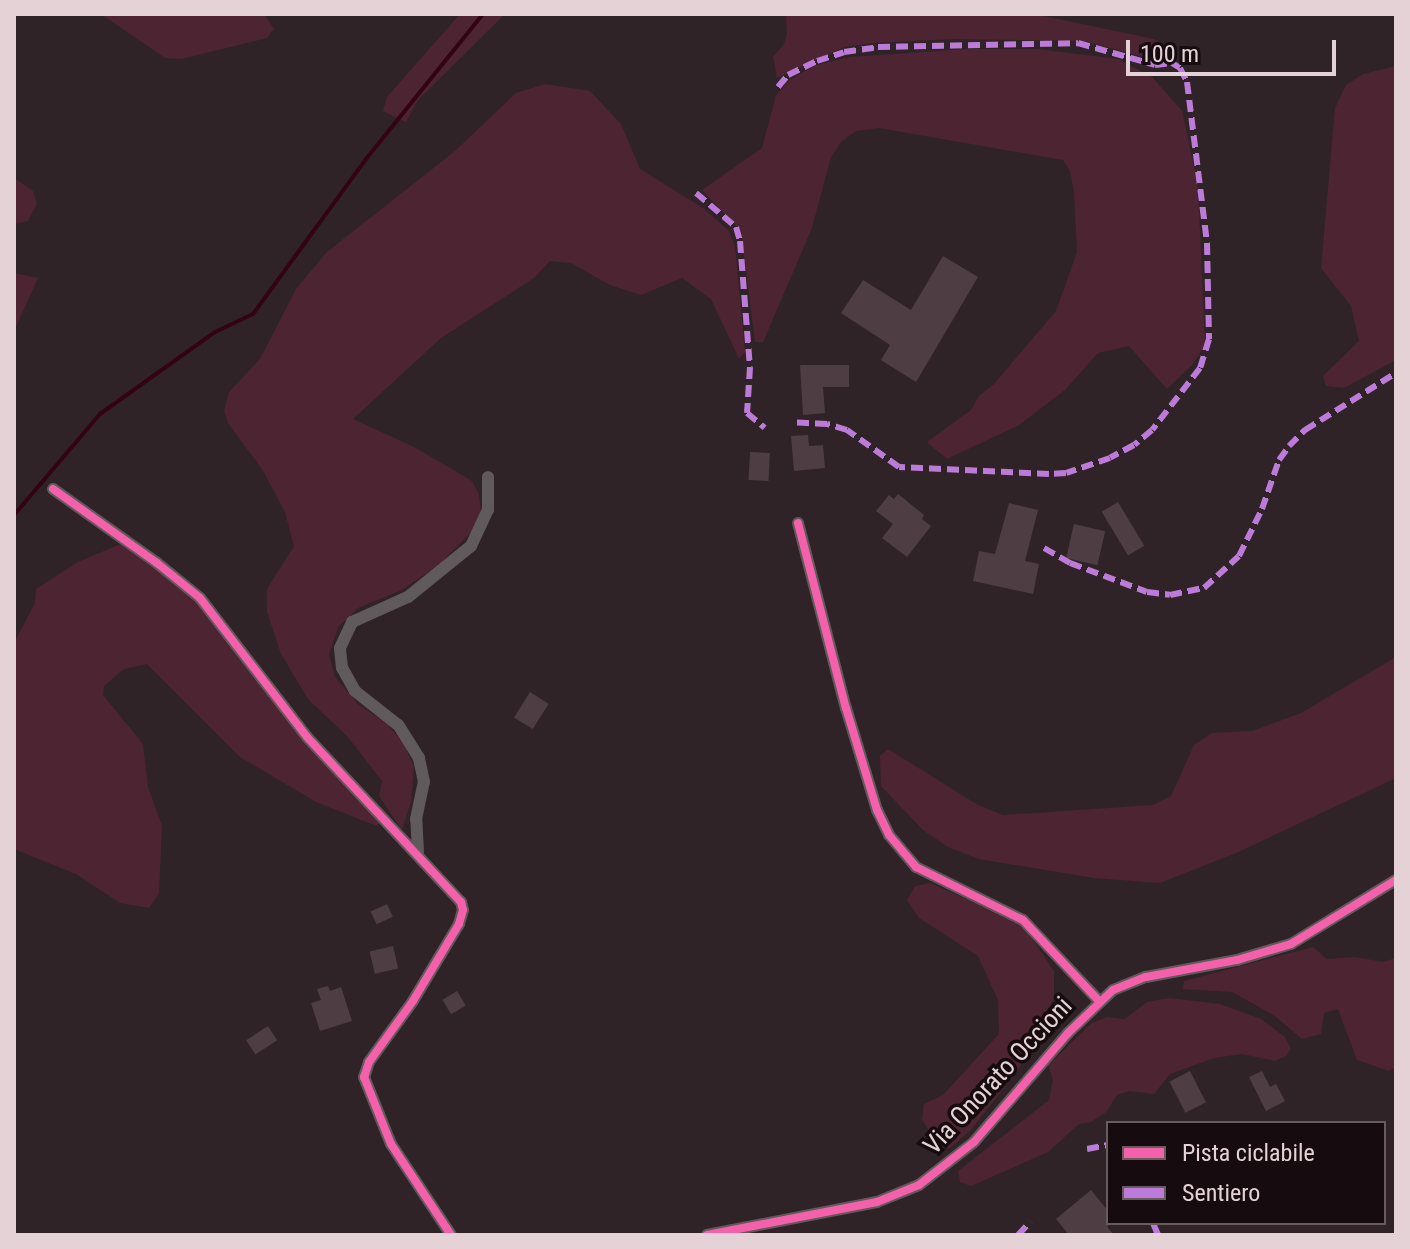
<!DOCTYPE html>
<style>
body{margin:0}
#map{position:relative;width:1410px;height:1249px;overflow:hidden;background:#302327;font-family:"Roboto Condensed",sans-serif}
div>[style]{position:absolute}
[style*='--x']{left:calc(var(--x)*1px);top:calc(var(--y)*1px);width:calc(var(--w)*1px);rotate:calc(var(--a)*1deg)}
.green>*{inset:0;background:#4d2431}
.stream>*{height:4px;margin:-2px;padding:0 2px;transform-origin:2px;border-radius:2px;background:#330315}
.building>*{inset:0;background:#4e3d42;transform-origin:0 0}
.street>*{height:12px;margin:-6px;padding:0 6px;transform-origin:6px;border-radius:6px;background:#605a5c}
.quiet>*{height:6px;margin-top:-3px;transform-origin:0;background:repeating-linear-gradient(90deg,#bd7bd9 0 12px,transparent 0 18px)}
.cycleway>*{height:8px;margin:-4px;padding:0 4px;transform-origin:4px;border-radius:4px;background:#f560ab}
span{translate:-50% -50%;white-space:nowrap;text-align:center;line-height:1.15;-webkit-text-stroke:7px #160b0e;paint-order:stroke}
.street-label{font-size:26px;color:#e4d2d6}
.frame{position:absolute;inset:0;border:16px solid #e4d2d6;pointer-events:none}
.legend{position:absolute;left:1106px;top:1121px;width:280px;height:104px;box-sizing:border-box;background:#160b0e;border:2px solid #685b5e;margin:0;padding:10px 14px;list-style:none;font-size:24px;color:#e4d2d6}
.legend li{display:flex;align-items:center;gap:16px;height:40px}
.legend b{width:40px;border:2px solid #685b5e}
.scale{position:absolute;left:1126px;top:40px;width:210px;height:36px;box-sizing:border-box;border:4px solid #e4d2d6;border-top:0;padding-left:10px;font-size:24px;line-height:28px;white-space:nowrap;color:#e4d2d6;-webkit-text-stroke:6px #160b0e;paint-order:stroke}
</style>
<div id="map">
<div class="green">
<i style="clip-path:polygon(101px 14px,264px 14px,274px 29px,267px 38px,181px 59px,165px 58px)"></i>
<i style="clip-path:polygon(460px 14px,505px 14px,418px 100px,406px 122px,383px 111px,387px 97px)"></i>
<i style="clip-path:polygon(786px 14px,1039px 15px,1154px 39px,1172px 50px,1171px 59px,1152px 59px,1084px 41px,953px 39px,874px 43px,844px 47px,777px 78px,773px 57px,784px 44px,787px 34px)"></i>
<i style="clip-path:polygon(967px 49px,1038px 49px,1118px 59px,1152px 77px,1182px 111px,1198px 185px,1205px 345px,1192px 365px,1167px 389px,1129px 346px,1098px 353px,1065px 390px,1019px 425px,947px 459px,927px 442px,971px 410px,979px 396px,994px 384px,1056px 311px,1077px 252px,1074px 192px,1070px 171px,1063px 160px,879px 128px,856px 131px,841px 142px,831px 157px,812px 228px,763px 342px,755px 342px,741px 231px,702px 190px,762px 148px,776px 95px,791px 79px,816px 65px,849px 57px)"></i>
<i style="clip-path:polygon(1396px 66px,1396px 360px,1344px 388px,1326px 386px,1323px 376px,1359px 341px,1351px 306px,1321px 268px,1335px 108px,1346px 85px,1363px 74px)"></i>
<i style="clip-path:polygon(545px 84px,590px 91px,621px 124px,640px 169px,703px 208px,728px 230px,735px 245px,745px 352px,739px 359px,711px 299px,682px 278px,641px 295px,610px 285px,571px 263px,550px 261px,534px 278px,441px 338px,353px 419px,416px 448px,472px 481px,479px 494px,481px 512px,473px 530px,440px 564px,402px 590px,358px 608px,338px 627px,329px 655px,335px 677px,358px 704px,387px 724px,402px 741px,414px 766px,411px 802px,402px 830px,379px 796px,382px 781px,347px 736px,308px 699px,281px 654px,267px 612px,267px 589px,294px 546px,285px 512px,262px 469px,228px 423px,224px 410px,229px 392px,260px 359px,296px 289px,327px 252px,455px 151px,516px 93px)"></i>
<i style="clip-path:polygon(14px 178px,33px 191px,37px 204px,28px 221px,14px 224px)"></i>
<i style="clip-path:polygon(14px 273px,38px 278px,14px 331px)"></i>
<i style="clip-path:polygon(123px 543px,180px 587px,210px 616px,382px 820px,377px 826px,316px 802px,240px 757px,147px 664px,124px 669px,104px 686px,103px 695px,143px 744px,148px 787px,162px 826px,159px 893px,149px 908px,120px 903px,76px 874px,14px 849px,14px 643px,35px 603px,36px 589px,78px 562px)"></i>
<i style="clip-path:polygon(1396px 657px,1396px 778px,1236px 853px,1160px 883px,1094px 878px,979px 859px,948px 847px,923px 830px,881px 786px,880px 756px,888px 749px,978px 805px,1003px 815px,1153px 805px,1171px 796px,1194px 745px,1212px 733px,1252px 731px,1301px 713px)"></i>
<i style="clip-path:polygon(930px 883px,1011px 918px,1029px 934px,1054px 971px,1054px 998px,1017px 1072px,970px 1131px,950px 1148px,941px 1149px,922px 1120px,924px 1104px,943px 1095px,999px 1034px,998px 1000px,978px 956px,919px 918px,907px 900px,915px 886px)"></i>
<i style="clip-path:polygon(1313px 947px,1327px 959px,1355px 957px,1383px 962px,1396px 958px,1396px 1067px,1389px 1071px,1357px 1060px,1338px 1009px,1324px 1013px,1321px 1034px,1302px 1039px,1275px 1016px,1232px 992px,1183px 989px,1184px 981px)"></i>
<i style="clip-path:polygon(1169px 998px,1220px 1004px,1261px 1019px,1285px 1037px,1291px 1049px,1286px 1056px,1275px 1061px,1242px 1054px,1214px 1058px,1170px 1074px,1154px 1094px,1129px 1091px,1117px 1095px,1106px 1112px,1091px 1122px,1079px 1124px,1048px 1152px,971px 1186px,960px 1182px,958px 1171px,1049px 1100px,1053px 1080px,1048px 1065px,1092px 1023px,1107px 1017px,1125px 1019px,1147px 1002px)"></i>
</div>
<div class="stream">
<i style="--x:14;--y:515;--w:133;--a:-49.6"></i>
<i style="--x:100;--y:414;--w:141;--a:-35.5"></i>
<i style="--x:215;--y:332;--w:42;--a:-25.3"></i>
<i style="--x:253;--y:314;--w:192;--a:-53.9"></i>
<i style="--x:366;--y:159;--w:186;--a:-51.1"></i>
</div>
<div class="building">
<i style="clip-path:polygon(943px 256px,978px 277px,916px 382px,881px 360px,890px 345px,841px 313px,863px 280px,911px 310px)"></i>
<i style="clip-path:polygon(800px 365px,849px 365px,849px 387px,823px 387px,825px 413px,803px 415px)"></i>
<i style="clip-path:polygon(808px 435px,809px 446px,823px 445px,825px 468px,794px 471px,791px 436px)"></i>
<i style="left:750px;top:452px;width:20px;height:28px;rotate:3deg"></i>
<i style="clip-path:polygon(898px 494px,924px 515px,922px 519px,931px 526px,907px 557px,882px 538px,893px 524px,876px 511px,889px 495px,894px 499px)"></i>
<i style="left:1118px;top:502px;width:51px;height:19px;rotate:59deg"></i>
<i style="clip-path:polygon(1009px 503px,1038px 510px,1025px 561px,1039px 564px,1033px 594px,973px 581px,979px 551px,995px 554px)"></i>
<i style="left:1074px;top:524px;width:32px;height:35px;rotate:13deg"></i>
<i style="left:530px;top:692px;width:22px;height:30px;rotate:32deg"></i>
<i style="left:387px;top:904px;width:14px;height:18px;rotate:65deg"></i>
<i style="left:393px;top:946px;width:23px;height:24px;rotate:77deg"></i>
<i style="clip-path:polygon(328px 986px,330px 991px,341px 987px,352px 1021px,320px 1031px,311px 1003px,321px 1000px,317px 989px)"></i>
<i style="left:457px;top:991px;width:17px;height:17px;rotate:59deg"></i>
<i style="left:268px;top:1026px;width:17px;height:26px;rotate:57deg"></i>
<i style="left:1190px;top:1071px;width:35px;height:23px;rotate:63deg"></i>
<i style="clip-path:polygon(1262px 1071px,1270px 1087px,1276px 1084px,1285px 1101px,1266px 1111px,1249px 1077px)"></i>
<i style="clip-path:polygon(1091px 1190px,1108px 1211px,1108px 1228px,1114px 1235px,1069px 1235px,1056px 1219px)"></i>
</div>
<div class="street">
<i style="--x:53;--y:489;--w:128;--a:35.4"></i>
<i style="--x:157;--y:563;--w:55;--a:39.1"></i>
<i style="--x:200;--y:598;--w:175;--a:52.4"></i>
<i style="--x:307;--y:737;--w:226;--a:47"></i>
<i style="--x:461;--y:902;--w:8;--a:76"></i>
<i style="--x:463;--y:910;--w:15;--a:106"></i>
<i style="--x:459;--y:924;--w:90;--a:120.9"></i>
<i style="--x:413;--y:1001;--w:75;--a:125.8"></i>
<i style="--x:369;--y:1062;--w:16;--a:108"></i>
<i style="--x:364;--y:1077;--w:72;--a:68.1"></i>
<i style="--x:391;--y:1144;--w:109;--a:56.6"></i>
<i style="--x:798;--y:523;--w:191;--a:75.5"></i>
<i style="--x:846;--y:708;--w:107;--a:73.1"></i>
<i style="--x:877;--y:810;--w:28;--a:64"></i>
<i style="--x:889;--y:835;--w:42;--a:49.8"></i>
<i style="--x:916;--y:867;--w:119;--a:26.4"></i>
<i style="--x:1023;--y:920;--w:110;--a:46.8"></i>
<i style="--x:418;--y:852;--w:33;--a:-93"></i>
<i style="--x:416;--y:819;--w:38;--a:-78"></i>
<i style="--x:424;--y:782;--w:25;--a:-102"></i>
<i style="--x:419;--y:758;--w:39;--a:-122"></i>
<i style="--x:398;--y:725;--w:55;--a:-141.7"></i>
<i style="--x:355;--y:691;--w:26;--a:-119"></i>
<i style="--x:342;--y:668;--w:20;--a:-96"></i>
<i style="--x:340;--y:648;--w:29;--a:-65"></i>
<i style="--x:352;--y:622;--w:61;--a:-24.1"></i>
<i style="--x:408;--y:597;--w:81;--a:-39"></i>
<i style="--x:471;--y:546;--w:40;--a:-65"></i>
<i style="--x:488;--y:510;--w:33;--a:-90"></i>
<i style="--x:707;--y:1235;--w:173;--a:-11"></i>
<i style="--x:877;--y:1202;--w:45;--a:-22"></i>
<i style="--x:919;--y:1185;--w:70;--a:-38"></i>
<i style="--x:974;--y:1142;--w:144;--a:-49.2"></i>
<i style="--x:1068;--y:1033;--w:62;--a:-43.7"></i>
<i style="--x:1113;--y:990;--w:35;--a:-22"></i>
<i style="--x:1146;--y:977;--w:93;--a:-10.6"></i>
<i style="--x:1237;--y:960;--w:56;--a:-16.5"></i>
<i style="--x:1291;--y:944;--w:123;--a:-31.4"></i>
</div>
<div class="quiet">
<i style="--x:778;--y:87;--w:16;--a:-50"></i>
<i style="--x:788;--y:75;--w:32;--a:-26"></i>
<i style="--x:817;--y:61;--w:28;--a:-18"></i>
<i style="--x:844;--y:52;--w:34;--a:-8"></i>
<i style="--x:878;--y:47;--w:200;--a:-1.1"></i>
<i style="--x:1078;--y:43;--w:80;--a:15.9"></i>
<i style="--x:1155;--y:65;--w:17;--a:-7"></i>
<i style="--x:1172;--y:63;--w:9;--a:32"></i>
<i style="--x:1180;--y:68;--w:16;--a:63"></i>
<i style="--x:1187;--y:82;--w:162;--a:82.9"></i>
<i style="--x:1207;--y:243;--w:96;--a:88.8"></i>
<i style="--x:1209;--y:339;--w:30;--a:107"></i>
<i style="--x:1200;--y:368;--w:78;--a:127.7"></i>
<i style="--x:1152;--y:430;--w:23;--a:140"></i>
<i style="--x:1134;--y:445;--w:27;--a:152"></i>
<i style="--x:1110;--y:458;--w:46;--a:161.2"></i>
<i style="--x:1066;--y:473;--w:17;--a:177"></i>
<i style="--x:1049;--y:474;--w:150;--a:-177.3"></i>
<i style="--x:899;--y:467;--w:64;--a:-144.6"></i>
<i style="--x:847;--y:430;--w:21;--a:-163"></i>
<i style="--x:827;--y:424;--w:35;--a:-177"></i>
<i style="--x:696;--y:193;--w:52;--a:40.4"></i>
<i style="--x:736;--y:227;--w:15;--a:74"></i>
<i style="--x:740;--y:241;--w:126;--a:85.5"></i>
<i style="--x:750;--y:367;--w:46;--a:93.7"></i>
<i style="--x:747;--y:413;--w:23;--a:40"></i>
<i style="--x:1044;--y:548;--w:30;--a:30"></i>
<i style="--x:1070;--y:563;--w:82;--a:20.6"></i>
<i style="--x:1147;--y:592;--w:23;--a:7"></i>
<i style="--x:1170;--y:595;--w:35;--a:-12"></i>
<i style="--x:1204;--y:588;--w:47;--a:-42.4"></i>
<i style="--x:1239;--y:556;--w:52;--a:-63.9"></i>
<i style="--x:1262;--y:509;--w:52;--a:-70.9"></i>
<i style="--x:1279;--y:460;--w:17;--a:-54"></i>
<i style="--x:1289;--y:446;--w:23;--a:-45"></i>
<i style="--x:1305;--y:430;--w:107;--a:-32.1"></i>
<i style="--x:1087;--y:1149;--w:21;--a:-11"></i>
<i style="--x:1153;--y:1223;--w:13;--a:67"></i>
<i style="--x:1018;--y:1235;--w:18;--a:-47"></i>
</div>
<div class="cycleway">
<i style="--x:53;--y:489;--w:128;--a:35.4"></i>
<i style="--x:157;--y:563;--w:55;--a:39.1"></i>
<i style="--x:200;--y:598;--w:175;--a:52.4"></i>
<i style="--x:307;--y:737;--w:226;--a:47"></i>
<i style="--x:461;--y:902;--w:8;--a:76"></i>
<i style="--x:463;--y:910;--w:15;--a:106"></i>
<i style="--x:459;--y:924;--w:90;--a:120.9"></i>
<i style="--x:413;--y:1001;--w:75;--a:125.8"></i>
<i style="--x:369;--y:1062;--w:16;--a:108"></i>
<i style="--x:364;--y:1077;--w:72;--a:68.1"></i>
<i style="--x:391;--y:1144;--w:109;--a:56.6"></i>
<i style="--x:798;--y:523;--w:191;--a:75.5"></i>
<i style="--x:846;--y:708;--w:107;--a:73.1"></i>
<i style="--x:877;--y:810;--w:28;--a:64"></i>
<i style="--x:889;--y:835;--w:42;--a:49.8"></i>
<i style="--x:916;--y:867;--w:119;--a:26.4"></i>
<i style="--x:1023;--y:920;--w:110;--a:46.8"></i>
<i style="--x:707;--y:1235;--w:173;--a:-11"></i>
<i style="--x:877;--y:1202;--w:45;--a:-22"></i>
<i style="--x:919;--y:1185;--w:70;--a:-38"></i>
<i style="--x:974;--y:1142;--w:144;--a:-49.2"></i>
<i style="--x:1068;--y:1033;--w:62;--a:-43.7"></i>
<i style="--x:1113;--y:990;--w:35;--a:-22"></i>
<i style="--x:1146;--y:977;--w:93;--a:-10.6"></i>
<i style="--x:1237;--y:960;--w:56;--a:-16.5"></i>
<i style="--x:1291;--y:944;--w:123;--a:-31.4"></i>
</div>
<div class="street-label">
<span style="left:998px;top:1076px;rotate:-47deg">Via Onorato Occioni</span>
</div>
<div class="frame"></div>
<ul class="legend">
<li><b style="height:10px;background:#f560ab"></b>Pista ciclabile</li>
<li><b style="height:10px;background:#bd7bd9"></b>Sentiero</li>
</ul>
<div class="scale">100 m</div>
</div>
